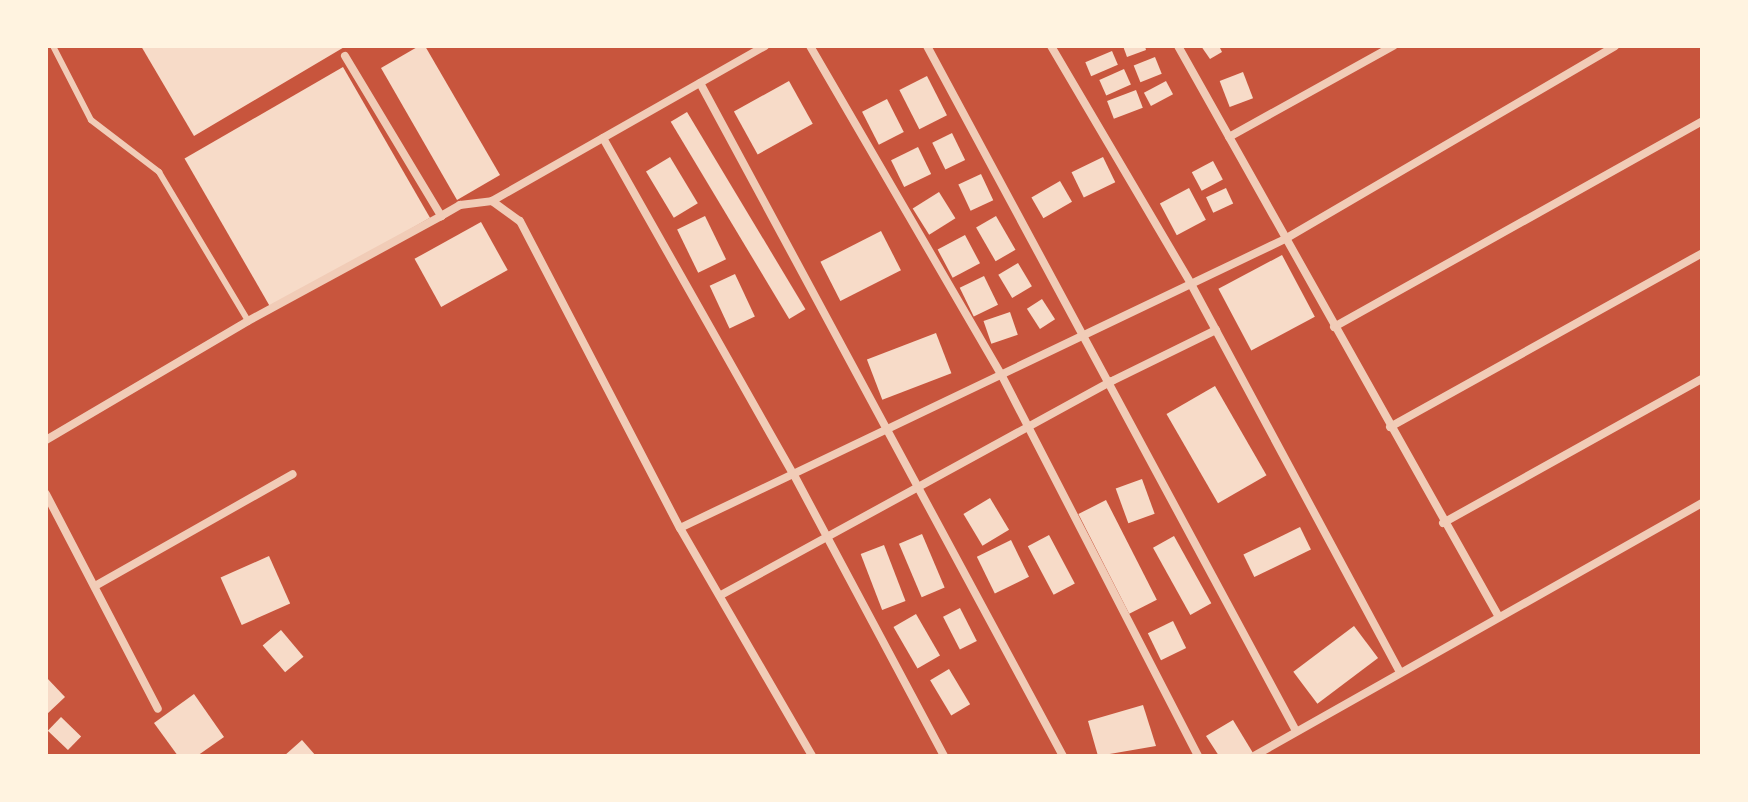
<!DOCTYPE html>
<style>
body{margin:0}
#map{position:relative;width:1748px;height:802px;overflow:hidden;background:#c8553d;font-family:"Roboto Serif",serif}
div>[style]{position:absolute}
[style*='--x']{left:calc(var(--x)*1px);top:calc(var(--y)*1px);width:calc(var(--w)*1px);rotate:calc(var(--a)*1deg)}
.building>*{inset:0;background:#f7dbc8;transform-origin:0 0}
.service>*{height:6px;margin:-3px;padding:0 3px;transform-origin:3px;border-radius:3px;background:#f1ccb7}
.minor>*{height:8px;margin:-4px;padding:0 4px;transform-origin:4px;border-radius:4px;background:#f1ccb7}
span{translate:-50% -50%;white-space:nowrap;text-align:center;line-height:1.15;-webkit-text-stroke:6px #fff3e0;paint-order:stroke}
.frame{position:absolute;inset:0;border:48px solid #fff3e0;pointer-events:none}
</style>
<div id="map">
<div class="building">
<i style="clip-path:polygon(141px 46px,346px 46px,194px 136px)"></i>
<i style="clip-path:polygon(419px 46px,425px 46px,500px 175px,457px 200px,381px 68px)"></i>
<i style="clip-path:polygon(1123px 46px,1145px 46px,1146px 50px,1127px 57px)"></i>
<i style="clip-path:polygon(1201px 46px,1219px 46px,1222px 52px,1210px 59px)"></i>
<i style="left:1112px;top:51px;width:15px;height:29px;rotate:67deg"></i>
<i style="left:1155px;top:57px;width:18px;height:23px;rotate:68deg"></i>
<i style="left:343px;top:67px;width:174px;height:183px;rotate:60deg"></i>
<i style="left:1124px;top:69px;width:17px;height:27px;rotate:66deg"></i>
<i style="left:1243px;top:72px;width:28px;height:25px;rotate:69deg"></i>
<i style="left:927px;top:76px;width:44px;height:31px;rotate:63deg"></i>
<i style="left:789px;top:81px;width:49px;height:63px;rotate:61deg"></i>
<i style="left:1166px;top:81px;width:15px;height:25px;rotate:62deg"></i>
<i style="left:1136px;top:90px;width:19px;height:31px;rotate:69deg"></i>
<i style="left:887px;top:99px;width:37px;height:28px;rotate:63deg"></i>
<i style="left:687px;top:112px;width:230px;height:19px;rotate:59deg"></i>
<i style="left:952px;top:133px;width:30px;height:22px;rotate:64deg"></i>
<i style="left:918px;top:147px;width:30px;height:30px;rotate:64deg"></i>
<i style="left:670px;top:157px;width:54px;height:28px;rotate:59deg"></i>
<i style="left:1103px;top:157px;width:28px;height:35px;rotate:64deg"></i>
<i style="left:1213px;top:161px;width:21px;height:24px;rotate:62deg"></i>
<i style="left:981px;top:174px;width:29px;height:25px;rotate:65deg"></i>
<i style="left:1060px;top:181px;width:24px;height:33px;rotate:60deg"></i>
<i style="left:1189px;top:188px;width:36px;height:33px;rotate:62deg"></i>
<i style="left:1226px;top:188px;width:17px;height:22px;rotate:65deg"></i>
<i style="left:939px;top:192px;width:31px;height:31px;rotate:58deg"></i>
<i style="left:705px;top:216px;width:48px;height:31px;rotate:64deg"></i>
<i style="left:996px;top:216px;width:39px;height:23px;rotate:60deg"></i>
<i style="left:481px;top:222px;width:55px;height:76px;rotate:61deg"></i>
<i style="left:881px;top:231px;width:44px;height:68px;rotate:63deg"></i>
<i style="left:965px;top:235px;width:32px;height:31px;rotate:62deg"></i>
<i style="left:1282px;top:255px;width:70px;height:72px;rotate:62deg"></i>
<i style="left:1018px;top:263px;width:27px;height:23px;rotate:59deg"></i>
<i style="left:735px;top:274px;width:47px;height:28px;rotate:65deg"></i>
<i style="left:984px;top:276px;width:32px;height:27px;rotate:64deg"></i>
<i style="left:1042px;top:299px;width:24px;height:18px;rotate:57deg"></i>
<i style="left:1010px;top:312px;width:24px;height:28px;rotate:71deg"></i>
<i style="left:936px;top:333px;width:43px;height:74px;rotate:69deg"></i>
<i style="left:1215px;top:386px;width:103px;height:56px;rotate:60deg"></i>
<i style="left:1142px;top:479px;width:37px;height:28px;rotate:70deg"></i>
<i style="left:990px;top:498px;width:37px;height:31px;rotate:59deg"></i>
<i style="left:1106px;top:500px;width:112px;height:31px;rotate:63deg"></i>
<i style="left:1300px;top:527px;width:25px;height:63px;rotate:64deg"></i>
<i style="left:922px;top:534px;width:58px;height:25px;rotate:67deg"></i>
<i style="left:1049px;top:535px;width:55px;height:24px;rotate:62deg"></i>
<i style="left:1174px;top:536px;width:77px;height:24px;rotate:61deg"></i>
<i style="left:1011px;top:540px;width:41px;height:38px;rotate:64deg"></i>
<i style="left:884px;top:545px;width:60px;height:25px;rotate:69deg"></i>
<i style="left:269px;top:556px;width:52px;height:53px;rotate:66deg"></i>
<i style="left:960px;top:608px;width:37px;height:19px;rotate:63deg"></i>
<i style="left:916px;top:614px;width:48px;height:26px;rotate:60deg"></i>
<i style="left:1173px;top:621px;width:30px;height:28px;rotate:64deg"></i>
<i style="left:1354px;top:626px;width:40px;height:76px;rotate:53deg"></i>
<i style="left:281px;top:630px;width:35px;height:24px;rotate:50deg"></i>
<i style="left:949px;top:669px;width:41px;height:22px;rotate:59deg"></i>
<i style="clip-path:polygon(46px 677px,65px 697px,46px 715px)"></i>
<i style="clip-path:polygon(194px 694px,224px 737px,197px 756px,178px 756px,154px 723px)"></i>
<i style="clip-path:polygon(1143px 705px,1156px 746px,1098px 756px,1088px 721px)"></i>
<i style="left:61px;top:717px;width:28px;height:19px;rotate:44deg"></i>
<i style="clip-path:polygon(1233px 720px,1253px 753px,1248px 756px,1219px 756px,1206px 736px)"></i>
<i style="clip-path:polygon(302px 740px,316px 756px,284px 756px)"></i>
</div>
<div class="service">
<i style="--x:53;--y:46;--w:83;--a:62.8"></i>
<i style="--x:91;--y:120;--w:86;--a:37.4"></i>
<i style="--x:159;--y:172;--w:174;--a:59.1"></i>
</div>
<div class="minor">
<i style="--x:810;--y:46;--w:382;--a:59.8"></i>
<i style="--x:1002;--y:376;--w:428;--a:62.7"></i>
<i style="--x:927;--y:46;--w:778;--a:61.69"></i>
<i style="--x:1051;--y:46;--w:276;--a:59.5"></i>
<i style="--x:1191;--y:284;--w:441;--a:61.7"></i>
<i style="--x:1178;--y:46;--w:655;--a:60.66"></i>
<i style="--x:345;--y:56;--w:187;--a:59"></i>
<i style="--x:700;--y:83;--w:765;--a:61.66"></i>
<i style="--x:1229;--y:137;--w:188;--a:-29"></i>
<i style="--x:603;--y:138;--w:387;--a:60.5"></i>
<i style="--x:794;--y:475;--w:319;--a:61.9"></i>
<i style="--x:492;--y:201;--w:314;--a:-29.6"></i>
<i style="--x:1334;--y:327;--w:422;--a:-29.2"></i>
<i style="--x:1390;--y:427;--w:357;--a:-29.1"></i>
<i style="--x:46;--y:440;--w:234;--a:-30.5"></i>
<i style="--x:248;--y:321;--w:220;--a:-28.5"></i>
<i style="--x:441;--y:216;--w:22;--a:-30"></i>
<i style="--x:460;--y:205;--w:32;--a:-7"></i>
<i style="--x:492;--y:201;--w:34;--a:36"></i>
<i style="--x:520;--y:221;--w:346;--a:62.5"></i>
<i style="--x:680;--y:528;--w:263;--a:59.9"></i>
<i style="--x:46;--y:494;--w:242;--a:62.5"></i>
<i style="--x:1443;--y:523;--w:296;--a:-29.1"></i>
<i style="--x:680;--y:528;--w:670;--a:-25.53"></i>
<i style="--x:1285;--y:239;--w:382;--a:-30.3"></i>
<i style="--x:95;--y:586;--w:227;--a:-29.5"></i>
<i style="--x:721;--y:595;--w:446;--a:-28.7"></i>
<i style="--x:1112;--y:381;--w:116;--a:-26.1"></i>
<i style="--x:1254;--y:756;--w:515;--a:-29.45"></i>
</div>
<div class="frame"></div>
</div>
